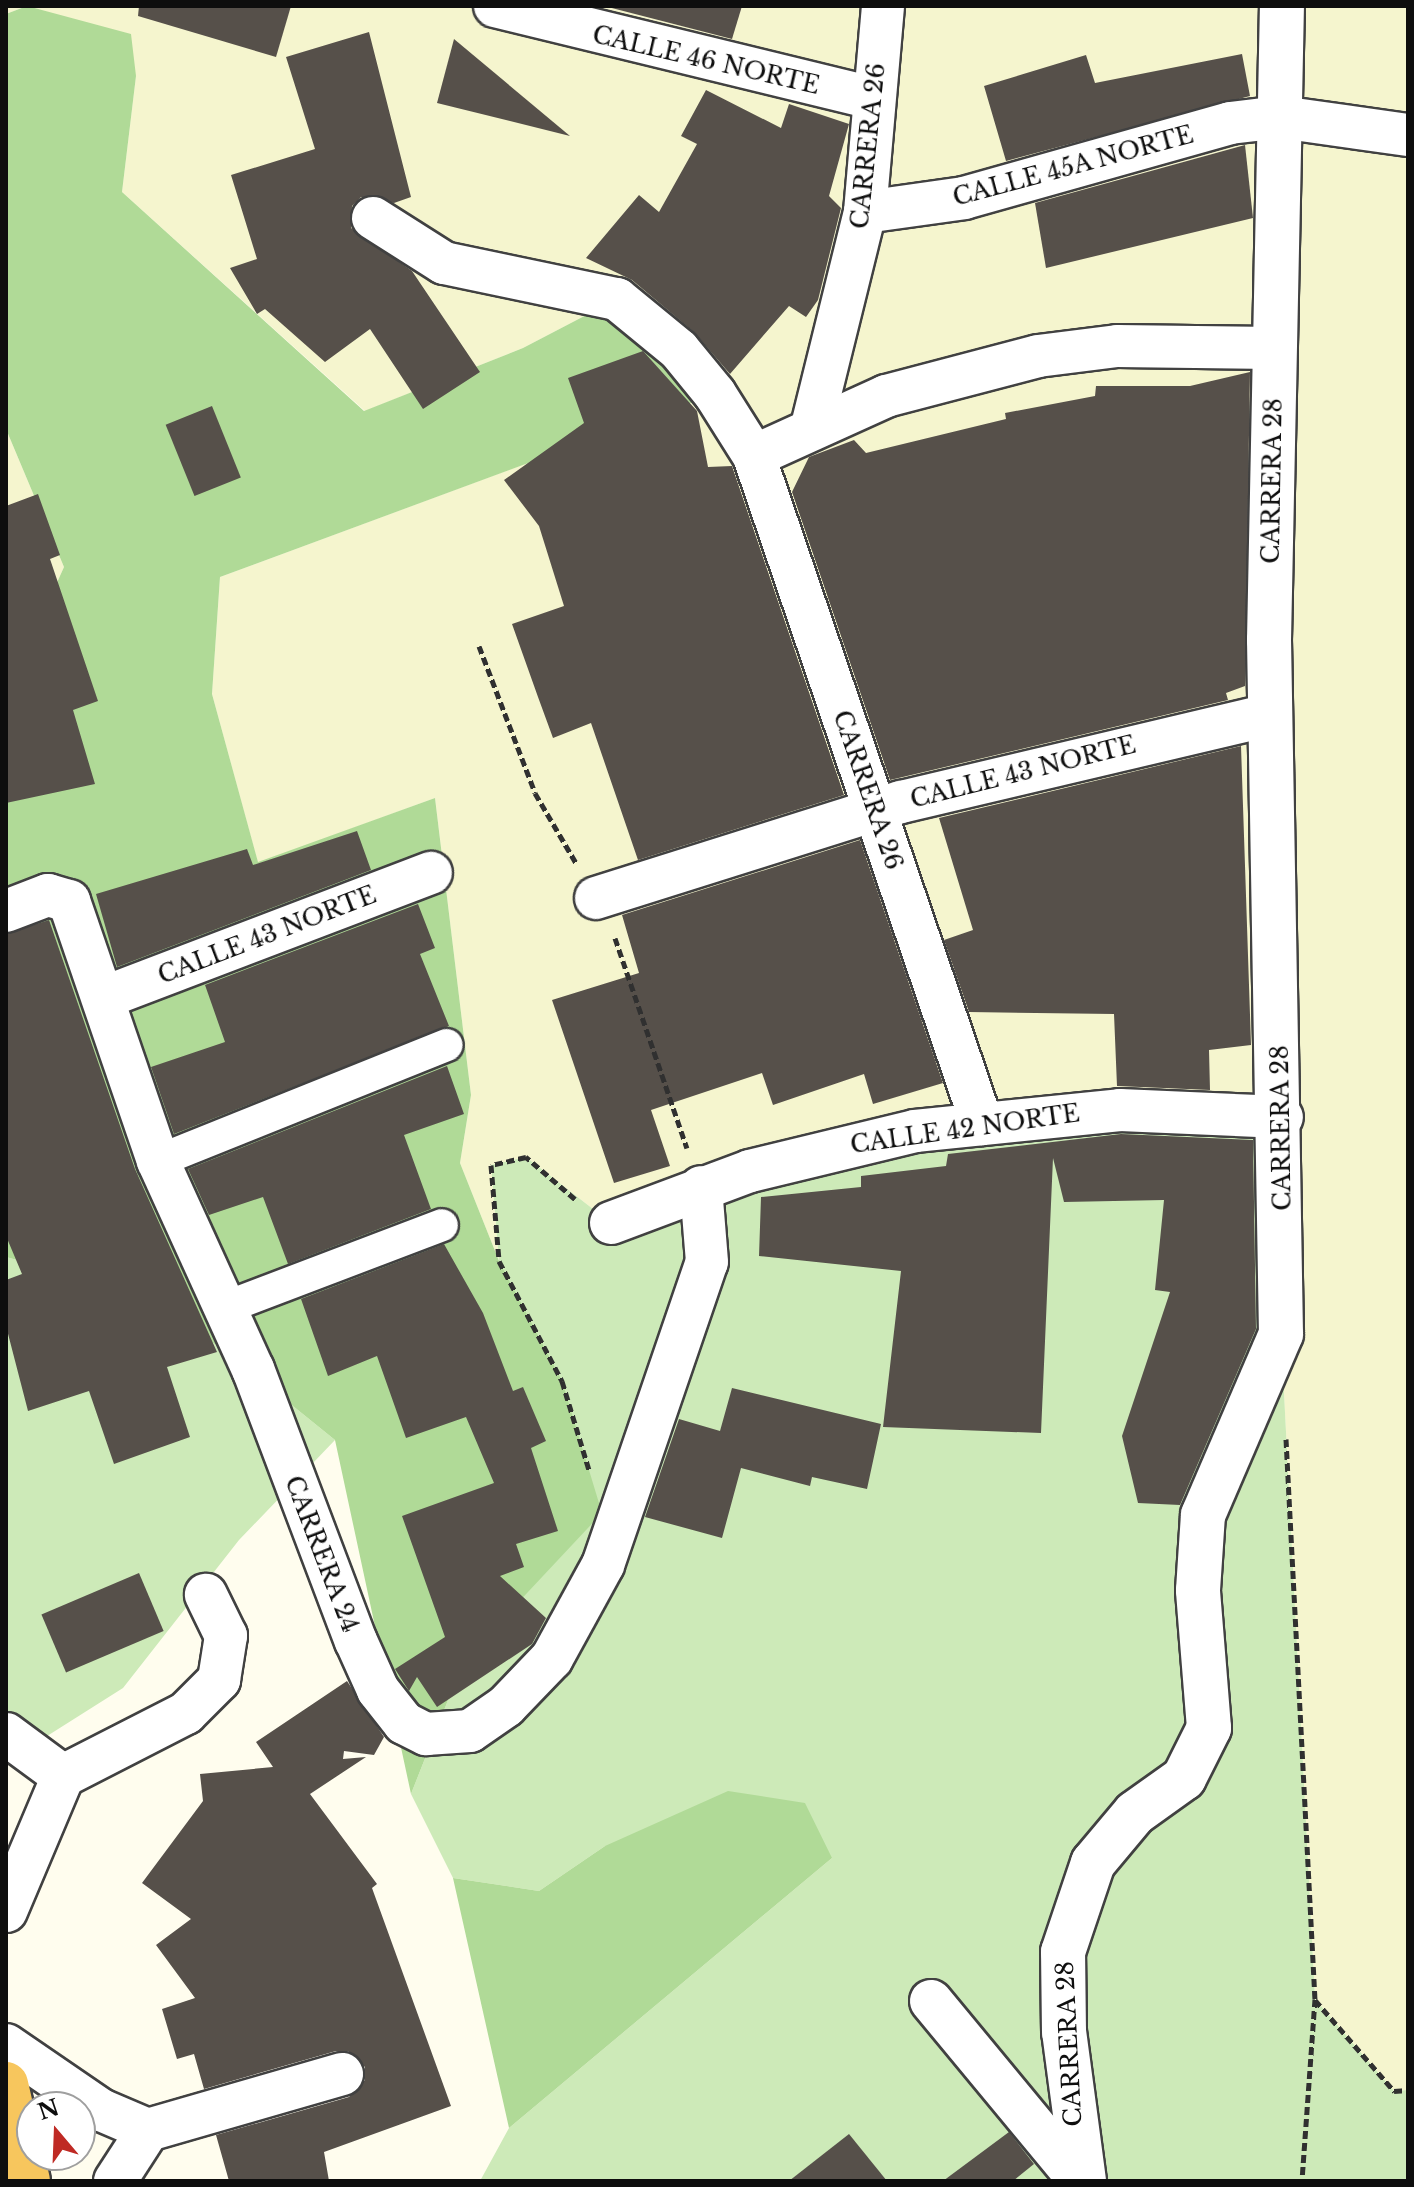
<!DOCTYPE html>
<style>
body{margin:0}
#map{position:relative;width:1414px;height:2187px;overflow:hidden;background:#fffdee;font-family:"Libre Baskerville",serif}
div>[style]{position:absolute}
[style*='--x']{left:calc(var(--x)*1px);top:calc(var(--y)*1px);width:calc(var(--w)*1px);rotate:calc(var(--a)*1deg)}
.farmland>*{inset:0;background:#f5f5ce}
.green>*{inset:0;background:#cdeab8}
.forest>*{inset:0;background:#b0da97}
.building>*{inset:0;background:#56504a;transform-origin:0 0}
.path>*{height:5px;margin-top:-2.5px;transform-origin:0;background:repeating-linear-gradient(90deg,#303030 0 8px,transparent 0 12px)}
.roads{filter:drop-shadow(2px 0 #414141) drop-shadow(-2px 0 #414141) drop-shadow(0 2px #414141) drop-shadow(0 -2px #414141)}
.pedestrian>*{height:32px;margin:-16px;padding:0 16px;transform-origin:16px;border-radius:16px;background:#fff}
.minor>*{height:42px;margin:-21px;padding:0 21px;transform-origin:21px;border-radius:21px;background:#fff}
.tertiary>*{height:44px;margin:-22px;padding:0 22px;transform-origin:22px;border-radius:22px;background:#fff}
.trunk>*{height:44px;margin:-22px;padding:0 22px;transform-origin:22px;border-radius:22px;background:#f7c65d}
span{translate:-50% -50%;white-space:nowrap;text-align:center;line-height:1.15;-webkit-text-stroke:8px #fff;paint-order:stroke}
.street-label{font-size:24px;color:#0e0e0e}
.frame{position:absolute;inset:0;border:8px solid #0e0e0e;pointer-events:none}
.north{position:absolute;left:16px;top:2091px;width:80px;height:80px;box-sizing:border-box;background:#fff;border:2px solid #9f9f9f;border-radius:50%;rotate:341deg;font-size:22px;font-weight:700;line-height:32px;text-align:center;color:#0e0e0e}
.north::after{content:'';display:block;margin:auto;width:28px;height:36px;background:#bf2a24;clip-path:polygon(50% 0,100% 100%,50% 72%,0 100%)}
</style>
<div id="map">
<div class="farmland">
<i style="clip-path:polygon(6px 6px,1408px 6px,1408px 2090px,1394px 2091px,1315px 1999px,1281px 1334px,611px 1223px,526px 1157px,491px 1165px,499px 1261px,460px 1163px,471px 1095px,435px 798px,258px 863px,212px 694px,220px 577px,714px 394px,617px 299px,523px 348px,365px 411px,122px 192px,136px 76px,27px 6px,6px 14px)"></i>
<i style="clip-path:polygon(6px 429px,64px 567px,6px 696px)"></i>
</div>
<div class="green">
<i style="clip-path:polygon(1261px 1114px,1281px 1334px,1315px 1999px,1394px 2091px,1408px 2090px,1408px 2181px,480px 2181px,509px 2128px,832px 1858px,605px 1846px,539px 1891px,453px 1878px,411px 1794px,452px 1690px,526px 1314px,499px 1261px,491px 1165px,526px 1157px,611px 1223px,834px 1148px)"></i>
<i style="clip-path:polygon(6px 1257px,105px 1284px,220px 1347px,335px 1440px,239px 1540px,123px 1688px,6px 1762px)"></i>
</div>
<div class="forest">
<i style="clip-path:polygon(27px 6px,131px 34px,136px 76px,122px 192px,364px 411px,523px 348px,617px 299px,715px 394px,220px 577px,212px 694px,258px 862px,435px 798px,471px 1095px,460px 1163px,499px 1261px,562px 1381px,602px 1513px,513px 1608px,452px 1690px,411px 1794px,335px 1440px,220px 1347px,105px 1284px,6px 1257px,6px 696px,64px 567px,6px 429px,6px 14px)"></i>
<i style="clip-path:polygon(728px 1791px,805px 1803px,832px 1858px,509px 2128px,453px 1878px,539px 1891px,605px 1846px)"></i>
</div>
<div class="building">
<i style="clip-path:polygon(139px 6px,291px 6px,276px 57px,138px 16px)"></i>
<i style="clip-path:polygon(604px 6px,742px 6px,732px 39px)"></i>
<i style="clip-path:polygon(369px 32px,411px 197px,394px 203px,361px 197px,352px 206px,351px 228px,412px 271px,480px 372px,423px 409px,370px 329px,325px 362px,265px 309px,257px 314px,230px 268px,257px 259px,231px 175px,315px 149px,286px 57px)"></i>
<i style="clip-path:polygon(454px 39px,570px 136px,437px 103px)"></i>
<i style="clip-path:polygon(1242px 54px,1250px 96px,1006px 161px,984px 86px,1086px 55px,1095px 83px)"></i>
<i style="clip-path:polygon(706px 90px,781px 128px,789px 104px,849px 124px,829px 196px,841px 208px,818px 300px,806px 317px,789px 306px,730px 374px,694px 332px,632px 280px,586px 258px,639px 195px,659px 212px,697px 144px,681px 136px)"></i>
<i style="clip-path:polygon(1245px 145px,1253px 218px,1046px 268px,1035px 203px)"></i>
<i style="clip-path:polygon(643px 351px,697px 411px,708px 467px,732px 466px,844px 795px,638px 860px,591px 723px,553px 738px,538px 697px,512px 624px,564px 606px,539px 526px,504px 480px,584px 423px,568px 378px)"></i>
<i style="clip-path:polygon(1250px 372px,1245px 686px,1226px 693px,1228px 700px,890px 780px,792px 492px,809px 457px,854px 440px,866px 453px,1006px 419px,1005px 413px,1095px 396px,1096px 386px,1190px 386px)"></i>
<i style="left:212px;top:406px;width:77px;height:50px;rotate:68deg"></i>
<i style="clip-path:polygon(38px 494px,60px 555px,50px 559px,98px 701px,73px 710px,95px 784px,6px 803px,6px 506px)"></i>
<i style="clip-path:polygon(1241px 746px,1251px 1045px,1209px 1050px,1210px 1090px,1117px 1086px,1114px 1014px,969px 1012px,944px 940px,973px 930px,939px 818px)"></i>
<i style="clip-path:polygon(357px 831px,371px 870px,117px 967px,96px 894px,247px 849px,253px 865px)"></i>
<i style="clip-path:polygon(860px 840px,943px 1083px,873px 1104px,864px 1074px,773px 1105px,762px 1073px,651px 1110px,670px 1166px,614px 1183px,552px 1000px,639px 973px,622px 915px)"></i>
<i style="clip-path:polygon(418px 904px,435px 948px,420px 954px,449px 1026px,174px 1134px,151px 1067px,225px 1042px,205px 985px)"></i>
<i style="clip-path:polygon(49px 920px,135px 1169px,217px 1352px,167px 1367px,190px 1437px,114px 1464px,89px 1391px,28px 1411px,6px 1326px,6px 1280px,22px 1274px,6px 1236px,6px 934px)"></i>
<i style="clip-path:polygon(447px 1066px,464px 1114px,404px 1135px,431px 1209px,288px 1264px,263px 1197px,209px 1215px,188px 1169px)"></i>
<i style="clip-path:polygon(1121px 1134px,1253px 1140px,1256px 1329px,1180px 1505px,1138px 1503px,1122px 1436px,1170px 1292px,1155px 1290px,1164px 1200px,1064px 1202px,1053px 1158px,1041px 1433px,883px 1427px,901px 1271px,759px 1256px,761px 1197px,861px 1187px,861px 1176px,946px 1166px,948px 1154px)"></i>
<i style="clip-path:polygon(444px 1244px,483px 1313px,513px 1391px,523px 1387px,546px 1441px,531px 1448px,558px 1531px,516px 1544px,524px 1567px,500px 1576px,546px 1618px,532px 1644px,437px 1707px,417px 1677px,409px 1691px,395px 1669px,445px 1637px,402px 1516px,494px 1483px,466px 1417px,406px 1438px,377px 1356px,328px 1376px,301px 1299px)"></i>
<i style="clip-path:polygon(732px 1388px,881px 1424px,867px 1489px,812px 1477px,810px 1486px,741px 1468px,722px 1538px,645px 1517px,679px 1419px,720px 1431px)"></i>
<i style="left:139px;top:1573px;width:63px;height:106px;rotate:67deg"></i>
<i style="clip-path:polygon(347px 1681px,384px 1737px,374px 1755px,344px 1751px,343px 1759px,366px 1757px,310px 1794px,377px 1884px,372px 1888px,451px 2106px,324px 2152px,329px 2181px,229px 2181px,216px 2135px,349px 2097px,365px 2080px,365px 2067px,348px 2051px,336px 2051px,204px 2089px,194px 2054px,177px 2059px,162px 2009px,195px 1998px,156px 1945px,191px 1919px,142px 1883px,203px 1801px,200px 1774px,273px 1767px,256px 1742px)"></i>
<i style="clip-path:polygon(1009px 2132px,1034px 2164px,1013px 2181px,943px 2181px)"></i>
<i style="clip-path:polygon(849px 2134px,887px 2181px,789px 2181px)"></i>
</div>
<div class="path">
<i style="--x:479;--y:646;--w:157;--a:69.1"></i>
<i style="--x:535;--y:793;--w:81;--a:59.6"></i>
<i style="--x:615;--y:938;--w:222;--a:71.1"></i>
<i style="--x:575;--y:1199;--w:65;--a:-139.4"></i>
<i style="--x:526;--y:1157;--w:36;--a:167"></i>
<i style="--x:491;--y:1165;--w:96;--a:85.2"></i>
<i style="--x:499;--y:1261;--w:136;--a:62.3"></i>
<i style="--x:562;--y:1381;--w:93;--a:73.1"></i>
<i style="--x:1286;--y:1439;--w:561;--a:87.04"></i>
<i style="--x:1315;--y:1999;--w:182;--a:94.1"></i>
<i style="--x:1315;--y:2000;--w:121;--a:49"></i>
<i style="--x:1394;--y:2091;--w:14;--a:-4"></i>
</div>
<div class="roads">
<div class="pedestrian">
<i style="--x:158;--y:1161;--w:311;--a:-21.9"></i>
<i style="--x:224;--y:1308;--w:233;--a:-20.8"></i>
</div>
<div class="minor">
<i style="--x:495;--y:6;--w:387;--a:13.7"></i>
<i style="--x:865;--y:212;--w:100;--a:-8"></i>
<i style="--x:964;--y:198;--w:276;--a:-15.7"></i>
<i style="--x:1230;--y:123;--w:50;--a:-6.8"></i>
<i style="--x:1280;--y:117;--w:129;--a:8"></i>
<i style="--x:373;--y:218;--w:84;--a:32.4"></i>
<i style="--x:444;--y:263;--w:177;--a:11.8"></i>
<i style="--x:617;--y:299;--w:80;--a:39.4"></i>
<i style="--x:679;--y:350;--w:57;--a:50.7"></i>
<i style="--x:715;--y:394;--w:73;--a:57.8"></i>
<i style="--x:754;--y:456;--w:706;--a:71.15"></i>
<i style="--x:812;--y:426;--w:220;--a:-76.1"></i>
<i style="--x:865;--y:212;--w:207;--a:-85"></i>
<i style="--x:754;--y:456;--w:145;--a:-24.4"></i>
<i style="--x:886;--y:396;--w:157;--a:-14.7"></i>
<i style="--x:1038;--y:356;--w:80;--a:-7.2"></i>
<i style="--x:1117;--y:346;--w:157;--a:0.7"></i>
<i style="--x:596;--y:898;--w:320;--a:-17.5"></i>
<i style="--x:901;--y:802;--w:378;--a:-13.3"></i>
<i style="--x:6;--y:911;--w:45;--a:-20.9"></i>
<i style="--x:48;--y:895;--w:22;--a:16"></i>
<i style="--x:69;--y:901;--w:275;--a:71.1"></i>
<i style="--x:158;--y:1161;--w:229;--a:65.5"></i>
<i style="--x:253;--y:1369;--w:291;--a:69.3"></i>
<i style="--x:356;--y:1641;--w:54;--a:65.8"></i>
<i style="--x:378;--y:1690;--w:42;--a:51.8"></i>
<i style="--x:404;--y:1723;--w:25;--a:27"></i>
<i style="--x:426;--y:1734;--w:44;--a:-3.9"></i>
<i style="--x:470;--y:1731;--w:44;--a:-34.8"></i>
<i style="--x:506;--y:1706;--w:66;--a:-46.2"></i>
<i style="--x:552;--y:1658;--w:106;--a:-61.3"></i>
<i style="--x:603;--y:1565;--w:320;--a:-71.1"></i>
<i style="--x:707;--y:1262;--w:75;--a:-94.6"></i>
<i style="--x:103;--y:998;--w:351;--a:-20.9"></i>
<i style="--x:611;--y:1223;--w:148;--a:-20.5"></i>
<i style="--x:750;--y:1171;--w:170;--a:-13.6"></i>
<i style="--x:915;--y:1131;--w:206;--a:-5.8"></i>
<i style="--x:1120;--y:1110;--w:162;--a:2.5"></i>
<i style="--x:6;--y:1734;--w:71;--a:36.4"></i>
<i style="--x:6;--y:1911;--w:147;--a:-67.1"></i>
<i style="--x:63;--y:1776;--w:138;--a:-27.1"></i>
<i style="--x:186;--y:1713;--w:47;--a:-45"></i>
<i style="--x:219;--y:1680;--w:45;--a:-81"></i>
<i style="--x:226;--y:1636;--w:46;--a:-116"></i>
<i style="--x:931;--y:2001;--w:234;--a:50.4"></i>
<i style="--x:6;--y:2045;--w:115;--a:34.4"></i>
<i style="--x:101;--y:2110;--w:51;--a:23.1"></i>
<i style="--x:148;--y:2130;--w:202;--a:-16.1"></i>
<i style="--x:115;--y:2181;--w:61;--a:-57.1"></i>
</div>
<div class="tertiary">
<i style="--x:1084;--y:2181;--w:150;--a:-97.6"></i>
<i style="--x:1064;--y:2032;--w:80;--a:-90.7"></i>
<i style="--x:1063;--y:1952;--w:94;--a:-71.4"></i>
<i style="--x:1093;--y:1863;--w:65;--a:-50"></i>
<i style="--x:1135;--y:1813;--w:60;--a:-35.5"></i>
<i style="--x:1184;--y:1778;--w:56;--a:-63.4"></i>
<i style="--x:1209;--y:1728;--w:138;--a:-94.6"></i>
<i style="--x:1198;--y:1590;--w:75;--a:-86.2"></i>
<i style="--x:1203;--y:1515;--w:197;--a:-66.7"></i>
<i style="--x:1281;--y:1334;--w:694;--a:-90.99"></i>
<i style="--x:1269;--y:640;--w:634;--a:-88.83"></i>
</div>
<div class="trunk">
<i style="--x:6;--y:2084;--w:99;--a:77.2"></i>
</div>
</div>
<div class="street-label">
<span style="left:706px;top:60px;rotate:13deg">CALLE 46 NORTE</span>
<span style="left:868px;top:146px;rotate:-84deg">CARRERA 26</span>
<span style="left:1073px;top:166px;rotate:-15deg">CALLE 45A NORTE</span>
<span style="left:1272px;top:481px;rotate:-89deg">CARRERA 28</span>
<span style="left:1023px;top:772px;rotate:-14deg">CALLE 43 NORTE</span>
<span style="left:868px;top:790px;rotate:71deg">CARRERA 26</span>
<span style="left:267px;top:935px;rotate:-21deg">CALLE 43 NORTE</span>
<span style="left:1281px;top:1128px;rotate:-91deg">CARRERA 28</span>
<span style="left:965px;top:1129px;rotate:-8deg">CALLE 42 NORTE</span>
<span style="left:322px;top:1554px;rotate:69deg">CARRERA 24</span>
<span style="left:1069px;top:2044px;rotate:-93deg">CARRERA 28</span>
</div>
<div class="frame"></div>
<div class="north">N</div>
</div>
